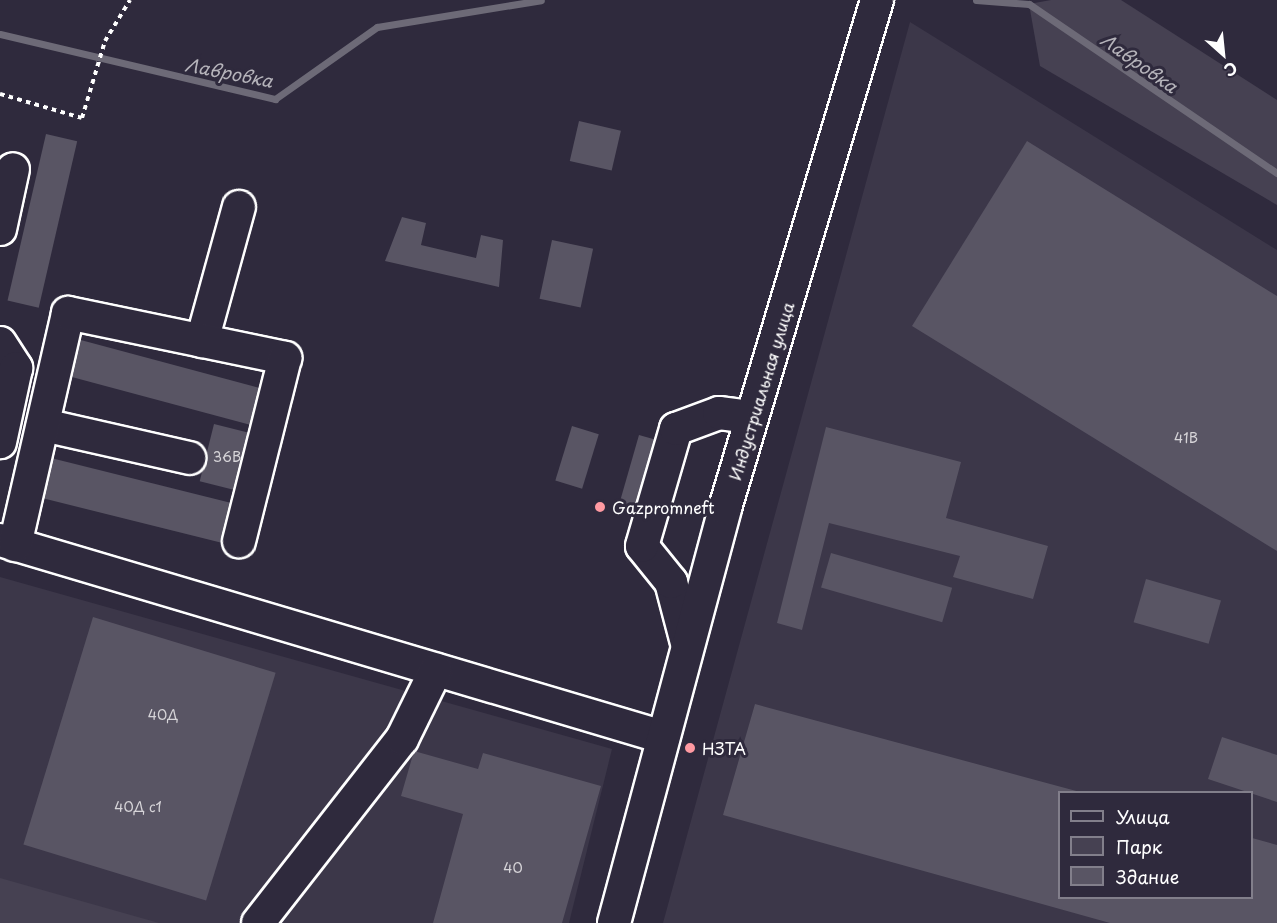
<!DOCTYPE html>
<meta charset="utf-8">
<style>
body{margin:0}
#map{position:relative;width:1277px;height:923px;overflow:hidden;background:#2f2a3d;font-family:"Playpen Sans",sans-serif}
div>[style]{position:absolute}
[style*='--x']{left:calc(var(--x)*1px);top:calc(var(--y)*1px);width:calc(var(--w)*1px);rotate:calc(var(--a)*1deg)}
.built>*{inset:0;background:#3c3749}
.green>*{inset:0;background:#464152}
.stream>*{height:7px;margin:-3.5px;padding:0 3.5px;transform-origin:3.5px;border-radius:3.5px;background:#6d6a77}
.building>*{inset:0;background:#595564;transform-origin:0 0}
.path>*{height:4px;margin-top:-2px;transform-origin:0;background:repeating-linear-gradient(90deg,#fff 0 4.5px,transparent 0 9px)}
.roads{filter:drop-shadow(2px 0 #fff) drop-shadow(-2px 0 #fff) drop-shadow(0 2px #fff) drop-shadow(0 -2px #fff)}
.minor>*{height:32px;margin:-16px;padding:0 16px;transform-origin:16px;border-radius:16px;background:#2f2a3d}
.dots>*{width:16px;height:16px;translate:-50% -50%;box-sizing:border-box;border:3px solid #2f2a3d;border-radius:50%}
span{translate:-50% -50%;white-space:nowrap;text-align:center;line-height:1.15;-webkit-text-stroke:6px #2f2a3d;paint-order:stroke}
.number-label{font-size:14px;color:#d6d4d8}
.number-label span{-webkit-text-stroke-width:0}
.street-label{font-size:16px;color:#fff}
.poi-label{font-size:16px;color:#fff}
.left{translate:0 -50%;text-align:left}
.water-label{font-size:18px;color:#b6b4bb;font-style:italic}
.legend{position:absolute;left:1058px;top:791px;width:195px;height:108px;box-sizing:border-box;background:#2f2a3d;border:2px solid #827f8b;margin:0;padding:8px 10px;list-style:none;font-size:18px;color:#fff}
.legend li{display:flex;align-items:center;gap:12px;height:30px}
.legend b{width:30px;border:2px solid #827f8b}
.north{position:absolute;left:1193px;top:24px;width:60px;height:60px;-webkit-text-stroke:4px #2f2a3d;paint-order:stroke;rotate:153deg;font-size:16px;font-weight:700;line-height:24px;text-align:center;color:#fff}
.north::after{content:'';display:block;margin:auto;width:21px;height:27px;background:#fff;clip-path:polygon(50% 0,100% 100%,50% 72%,0 100%)}
</style>
<div id="map">
<div class="built">
<i style="clip-path:polygon(evenodd,910px 22px,1277px 250px,1277px 923px,663px 923px,910px 22px,1060px 792px,1252px 792px,1252px 898px,1060px 898px,1060px 792px)"></i>
<i style="clip-path:polygon(0 577px,612px 749px,569px 923px,0 923px)"></i>
</div>
<div class="green">
<i style="clip-path:polygon(1051px 0,1121px 0,1277px 100px,1277px 205px,1040px 66px,1029px 4px)"></i>
<i style="clip-path:polygon(0 878px,159px 923px,0 923px)"></i>
</div>
<div class="stream">
<i style="--x:976;--y:0;--w:53;--a:4.3"></i>
<i style="--x:1029;--y:4;--w:300;--a:34.3"></i>
<i style="--x:0;--y:34;--w:283;--a:13.3"></i>
<i style="--x:275;--y:99;--w:125;--a:-35.2"></i>
<i style="--x:377;--y:27;--w:166;--a:-9.3"></i>
</div>
<div class="building">
<i style="left:579px;top:121px;width:43px;height:41px;rotate:13deg"></i>
<i style="left:46px;top:134px;width:32px;height:171px;rotate:13deg"></i>
<i style="clip-path:polygon(1027px 141px,1277px 296px,1277px 551px,912px 326px)"></i>
<i style="clip-path:polygon(402px 217px,426px 223px,421px 245px,476px 258px,481px 235px,503px 240px,499px 287px,385px 261px)"></i>
<i style="left:552px;top:240px;width:42px;height:60px;rotate:12deg"></i>
<i style="left:77px;top:339px;width:195px;height:38px;rotate:15deg"></i>
<i style="left:214px;top:424px;width:41px;height:59px;rotate:14deg"></i>
<i style="left:572px;top:426px;width:28px;height:57px;rotate:17deg"></i>
<i style="clip-path:polygon(826px 427px,961px 462px,946px 518px,1048px 546px,1033px 599px,953px 577px,960px 556px,829px 523px,802px 630px,777px 623px)"></i>
<i style="left:639px;top:435px;width:22px;height:73px;rotate:16deg"></i>
<i style="left:51px;top:458px;width:188px;height:41px;rotate:14deg"></i>
<i style="left:831px;top:553px;width:126px;height:36px;rotate:16deg"></i>
<i style="left:1146px;top:579px;width:78px;height:45px;rotate:16deg"></i>
<i style="left:93px;top:617px;width:191px;height:238px;rotate:17deg"></i>
<i style="clip-path:polygon(755px 704px,1080px 792px,1060px 792px,1060px 898px,1252px 898px,1252px 838px,1277px 845px,1277px 923px,1110px 923px,723px 815px)"></i>
<i style="clip-path:polygon(1222px 737px,1277px 755px,1277px 802px,1208px 779px)"></i>
<i style="clip-path:polygon(414px 751px,478px 769px,483px 753px,601px 786px,562px 923px,433px 923px,463px 814px,401px 796px)"></i>
</div>
<div class="path">
<i style="--x:0;--y:94;--w:85;--a:16.3"></i>
<i style="--x:82;--y:118;--w:80;--a:-73.4"></i>
<i style="--x:105;--y:41;--w:48;--a:-58.6"></i>
</div>
<div class="roads">
<div class="minor">
<i style="--x:0;--y:229;--w:61;--a:-77.8"></i>
<i style="--x:202;--y:341;--w:139;--a:-74.6"></i>
<i style="--x:0;--y:343;--w:30;--a:57"></i>
<i style="--x:16;--y:368;--w:76;--a:102.2"></i>
<i style="--x:43;--y:425;--w:150;--a:12.7"></i>
<i style="--x:0;--y:540;--w:692;--a:16.55"></i>
<i style="--x:15;--y:545;--w:238;--a:-77.1"></i>
<i style="--x:68;--y:313;--w:222;--a:11.7"></i>
<i style="--x:285;--y:358;--w:189;--a:104.1"></i>
<i style="--x:687;--y:643;--w:63;--a:-104.7"></i>
<i style="--x:671;--y:582;--w:46;--a:-128.9"></i>
<i style="--x:642;--y:546;--w:122;--a:-73.8"></i>
<i style="--x:676;--y:429;--w:46;--a:-20.4"></i>
<i style="--x:719;--y:413;--w:33;--a:7"></i>
<i style="--x:258;--y:923;--w:234;--a:-52"></i>
<i style="--x:402;--y:739;--w:77;--a:-63.8"></i>
<i style="--x:614;--y:923;--w:430;--a:-75"></i>
<i style="--x:725;--y:508;--w:530;--a:-73.34"></i>
</div>
</div>
<div class="dots">
<i style="left:600px;top:507px;background:#ff9aa2"></i>
<i style="left:690px;top:748px;background:#ff9aa2"></i>
</div>
<div class="number-label">
<span style="left:1186px;top:438px">41В</span>
<span style="left:227px;top:457px">36В</span>
<span style="left:163px;top:715px">40Д</span>
<span style="left:138px;top:807px">40Д с1</span>
<span style="left:513px;top:868px">40</span>
</div>
<div class="street-label">
<span style="left:761px;top:391px;rotate:-73deg">Индустриальная улица</span>
</div>
<div class="poi-label">
<span class="left" style="left:612px;top:507px">Gazpromneft</span>
<span class="left" style="left:702px;top:748px">НЗТА</span>
</div>
<div class="water-label">
<span style="left:1139px;top:63px;rotate:35deg">Лавровка</span>
<span style="left:229px;top:73px;rotate:11deg">Лавровка</span>
</div>
<ul class="legend">
<li><b style="height:8px;background:#2f2a3d"></b>Улица</li>
<li><b style="height:16px;background:#464152"></b>Парк</li>
<li><b style="height:16px;background:#595564"></b>Здание</li>
</ul>
<div class="north">С</div>
</div>
